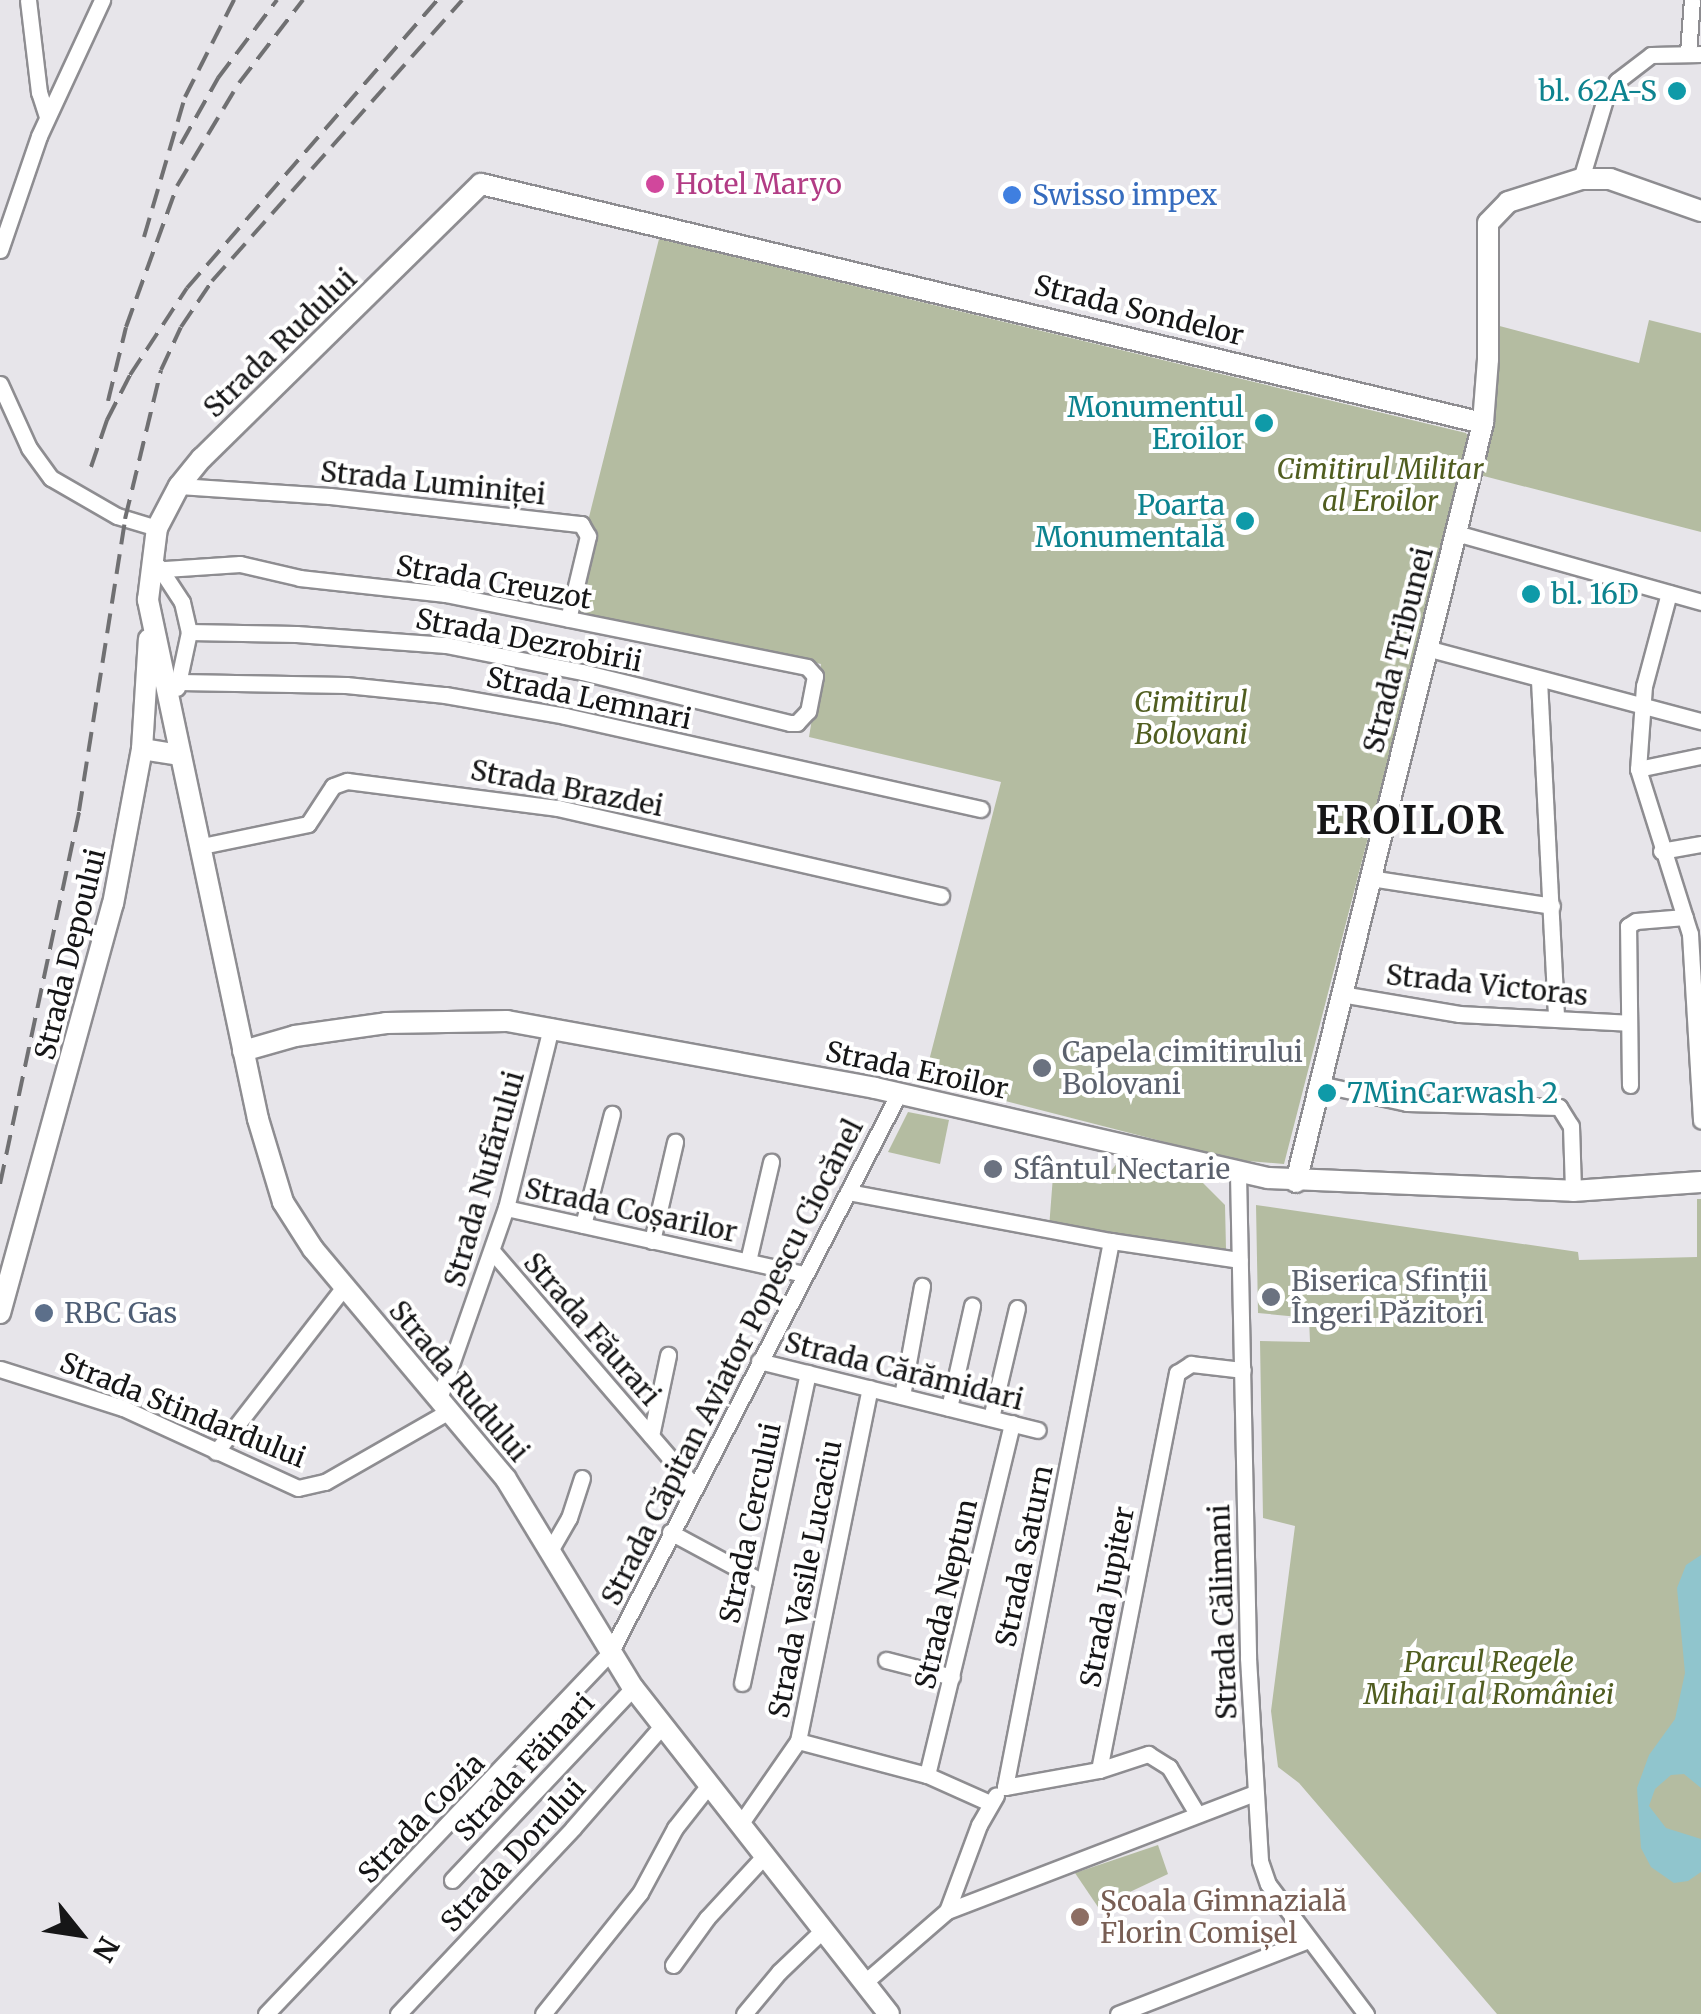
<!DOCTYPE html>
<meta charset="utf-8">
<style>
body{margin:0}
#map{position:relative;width:1701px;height:2014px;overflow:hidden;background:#e7e5ea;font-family:Merriweather,serif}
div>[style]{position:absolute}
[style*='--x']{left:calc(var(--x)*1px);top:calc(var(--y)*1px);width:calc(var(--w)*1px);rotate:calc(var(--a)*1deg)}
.green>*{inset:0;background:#b4bca1}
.water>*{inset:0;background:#90c5cd}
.roads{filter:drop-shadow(2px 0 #8e8d91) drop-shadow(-2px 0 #8e8d91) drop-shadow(0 2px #8e8d91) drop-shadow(0 -2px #8e8d91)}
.street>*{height:15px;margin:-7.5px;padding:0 7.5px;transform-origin:7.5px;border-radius:7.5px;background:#fff}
.secondary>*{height:20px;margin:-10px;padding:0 10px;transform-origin:10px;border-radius:10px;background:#fff}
.rail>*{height:4px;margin-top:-2px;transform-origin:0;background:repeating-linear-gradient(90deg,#707072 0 20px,transparent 0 30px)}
.dots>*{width:28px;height:28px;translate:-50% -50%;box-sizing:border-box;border:5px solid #fff;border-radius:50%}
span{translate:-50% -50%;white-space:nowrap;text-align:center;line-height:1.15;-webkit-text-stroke:8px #fff;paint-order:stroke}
.culture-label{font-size:28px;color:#0d838f}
.right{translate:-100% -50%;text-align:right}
.left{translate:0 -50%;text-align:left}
.hotel-label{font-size:28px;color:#b23c85}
.shop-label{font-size:28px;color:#366cbe}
.street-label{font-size:28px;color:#161617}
.park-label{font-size:28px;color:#505d20;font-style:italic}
.worship-label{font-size:28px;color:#5b616d}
.service-label{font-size:28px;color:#4e5e75}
.education-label{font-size:28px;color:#785e54}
.district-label{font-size:38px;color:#161617;font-weight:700;letter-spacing:2.5px}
.north{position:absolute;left:30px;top:1884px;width:100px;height:100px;-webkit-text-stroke:8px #fff;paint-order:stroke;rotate:120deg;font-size:28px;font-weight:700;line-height:40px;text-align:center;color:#161617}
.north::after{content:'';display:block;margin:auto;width:35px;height:45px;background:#161617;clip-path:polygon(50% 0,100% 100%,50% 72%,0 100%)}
</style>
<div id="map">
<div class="green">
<i style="clip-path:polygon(659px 239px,1466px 433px,1470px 441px,1284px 1164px,1235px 1160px,924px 1080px,1001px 782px,809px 737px,821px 664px,574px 616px,589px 517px)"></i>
<i style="clip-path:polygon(1649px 320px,1701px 333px,1701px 532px,1476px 474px,1496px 397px,1492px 324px,1639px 363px)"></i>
<i style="clip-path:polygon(908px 1112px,949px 1120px,940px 1164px,888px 1152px)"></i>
<i style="clip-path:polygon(1118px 1162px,1200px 1180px,1225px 1205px,1226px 1249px,1049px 1228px,1053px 1176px,1101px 1184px)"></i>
<i style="clip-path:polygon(1697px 1199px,1701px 1199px,1701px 2014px,1497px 2014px,1299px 1783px,1278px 1767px,1271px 1711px,1295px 1526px,1263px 1518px,1260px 1341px,1310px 1342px,1309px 1318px,1258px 1313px,1256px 1205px,1578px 1252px,1579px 1260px,1697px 1257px)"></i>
<i style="clip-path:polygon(1158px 1845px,1168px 1874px,1098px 1907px,1075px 1873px)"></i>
</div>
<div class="water">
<i style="clip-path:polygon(1701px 1555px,1701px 1788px,1684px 1774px,1671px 1775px,1655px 1789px,1649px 1806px,1666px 1828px,1701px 1839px,1701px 1872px,1688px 1881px,1674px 1883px,1651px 1867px,1641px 1848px,1637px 1788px,1649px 1755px,1675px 1719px,1685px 1673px,1677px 1588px,1686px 1565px)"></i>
</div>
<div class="roads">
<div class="street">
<i style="--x:28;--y:0;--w:93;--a:83.2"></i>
<i style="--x:39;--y:92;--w:26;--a:72"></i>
<i style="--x:1688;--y:53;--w:53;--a:-85.7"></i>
<i style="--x:1581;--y:179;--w:84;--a:-73.3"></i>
<i style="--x:1605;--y:99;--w:22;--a:-56"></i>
<i style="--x:1617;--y:81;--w:43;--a:-37.4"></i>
<i style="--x:1651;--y:55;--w:50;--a:-1.1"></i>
<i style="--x:0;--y:250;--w:120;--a:-71.1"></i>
<i style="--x:39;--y:136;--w:150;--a:-65.1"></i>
<i style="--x:0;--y:384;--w:70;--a:65.6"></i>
<i style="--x:29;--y:448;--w:37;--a:54"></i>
<i style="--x:51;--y:478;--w:76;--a:29.9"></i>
<i style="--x:117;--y:516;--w:42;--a:16.7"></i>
<i style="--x:179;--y:486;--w:151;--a:3.8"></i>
<i style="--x:330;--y:496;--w:253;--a:6.4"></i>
<i style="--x:581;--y:524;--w:14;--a:60"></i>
<i style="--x:588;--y:536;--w:85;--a:103.5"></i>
<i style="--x:1456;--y:533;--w:255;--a:15.7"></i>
<i style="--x:159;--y:567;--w:42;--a:56.7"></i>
<i style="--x:182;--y:602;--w:31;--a:77"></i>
<i style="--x:189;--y:632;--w:57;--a:102.1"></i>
<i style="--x:165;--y:569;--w:75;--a:-3.8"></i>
<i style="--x:240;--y:564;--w:62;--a:13.1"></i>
<i style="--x:300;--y:578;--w:146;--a:6.3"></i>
<i style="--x:445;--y:594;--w:369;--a:11.4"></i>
<i style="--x:807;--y:667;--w:12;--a:48"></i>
<i style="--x:815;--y:676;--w:36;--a:101"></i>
<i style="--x:808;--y:711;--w:16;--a:133"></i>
<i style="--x:797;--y:723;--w:7;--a:180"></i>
<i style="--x:790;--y:723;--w:214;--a:-166.2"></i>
<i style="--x:582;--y:672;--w:139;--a:-168.8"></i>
<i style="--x:446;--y:645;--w:150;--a:-175.8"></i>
<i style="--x:296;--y:634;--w:107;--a:-178.9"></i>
<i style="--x:1669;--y:593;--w:96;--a:105"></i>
<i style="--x:1644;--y:686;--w:83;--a:94.1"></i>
<i style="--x:1638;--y:769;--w:173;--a:72.5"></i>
<i style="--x:1690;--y:934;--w:187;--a:86.6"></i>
<i style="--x:1426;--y:648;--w:285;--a:14.9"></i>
<i style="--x:1539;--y:680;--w:339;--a:87.1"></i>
<i style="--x:180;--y:682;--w:166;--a:1"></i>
<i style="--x:346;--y:685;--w:100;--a:5.8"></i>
<i style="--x:445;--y:695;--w:122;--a:9.9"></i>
<i style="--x:565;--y:716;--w:426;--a:12.6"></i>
<i style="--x:1638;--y:769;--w:64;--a:-11.7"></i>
<i style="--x:202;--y:846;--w:108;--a:-11.7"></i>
<i style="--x:308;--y:824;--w:45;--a:-56.7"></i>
<i style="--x:333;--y:786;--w:15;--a:-20"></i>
<i style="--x:347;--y:781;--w:213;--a:7.3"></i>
<i style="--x:558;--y:808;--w:393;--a:12.9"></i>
<i style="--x:1661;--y:851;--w:41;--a:-9.9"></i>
<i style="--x:1370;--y:878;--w:184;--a:8.7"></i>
<i style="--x:1341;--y:994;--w:120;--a:9.6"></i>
<i style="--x:1459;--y:1014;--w:169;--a:3"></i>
<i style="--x:1319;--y:1084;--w:90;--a:12.2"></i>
<i style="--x:1407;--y:1103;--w:152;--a:1.5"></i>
<i style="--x:1559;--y:1107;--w:22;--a:58"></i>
<i style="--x:1571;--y:1126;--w:65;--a:88.2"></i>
<i style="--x:1630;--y:1085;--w:159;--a:-90.7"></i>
<i style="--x:1628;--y:926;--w:9;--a:-32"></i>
<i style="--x:1636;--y:921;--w:49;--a:-4.7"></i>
<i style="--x:1238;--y:1174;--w:484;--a:88.8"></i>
<i style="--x:1248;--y:1658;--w:203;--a:86.6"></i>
<i style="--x:1260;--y:1861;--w:24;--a:71"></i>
<i style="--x:1268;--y:1884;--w:163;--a:53"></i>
<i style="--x:848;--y:1192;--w:268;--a:10.6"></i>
<i style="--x:1111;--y:1241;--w:130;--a:8.4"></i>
<i style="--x:506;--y:1208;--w:305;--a:12.5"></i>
<i style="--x:583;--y:1225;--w:115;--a:-75.4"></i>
<i style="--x:652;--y:1241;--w:102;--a:-76.9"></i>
<i style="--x:492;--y:1251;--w:310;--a:49.3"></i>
<i style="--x:748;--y:1261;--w:102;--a:-76.9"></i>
<i style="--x:759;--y:1361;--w:287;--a:13.9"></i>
<i style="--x:0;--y:1369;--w:129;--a:17.6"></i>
<i style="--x:123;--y:1408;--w:192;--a:24.6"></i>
<i style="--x:298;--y:1488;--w:28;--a:-13"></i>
<i style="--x:325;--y:1482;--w:143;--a:-29.8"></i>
<i style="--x:902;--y:1396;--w:112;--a:-79.7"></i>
<i style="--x:439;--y:1399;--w:202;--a:-70.7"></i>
<i style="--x:506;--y:1208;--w:187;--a:-76"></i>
<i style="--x:949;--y:1408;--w:105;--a:-77.3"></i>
<i style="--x:991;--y:1418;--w:113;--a:-76.7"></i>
<i style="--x:651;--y:1436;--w:83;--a:-78.1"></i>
<i style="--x:216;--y:1452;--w:209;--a:-52.2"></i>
<i style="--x:670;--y:1532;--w:106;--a:28.3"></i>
<i style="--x:551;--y:1549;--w:36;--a:-60"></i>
<i style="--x:569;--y:1518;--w:42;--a:-72"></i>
<i style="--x:886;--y:1660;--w:68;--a:14.4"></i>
<i style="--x:742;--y:1683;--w:317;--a:-78"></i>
<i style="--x:798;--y:1741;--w:133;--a:14.8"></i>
<i style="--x:927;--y:1775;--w:69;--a:24"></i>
<i style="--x:1099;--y:1770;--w:405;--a:-78.9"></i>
<i style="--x:1177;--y:1373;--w:17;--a:-33"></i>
<i style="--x:1191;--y:1364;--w:52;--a:6.6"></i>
<i style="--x:927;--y:1775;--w:362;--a:-76.4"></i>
<i style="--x:1005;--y:1787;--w:556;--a:-79.01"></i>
<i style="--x:1005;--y:1787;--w:96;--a:-10.3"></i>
<i style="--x:1099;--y:1770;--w:52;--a:-18.1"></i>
<i style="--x:1148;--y:1754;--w:25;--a:32"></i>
<i style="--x:1169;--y:1767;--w:52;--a:59"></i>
<i style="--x:741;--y:1823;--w:100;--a:-55.2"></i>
<i style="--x:798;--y:1741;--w:360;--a:-78.5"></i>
<i style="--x:452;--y:1880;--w:264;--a:-46.7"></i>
<i style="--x:947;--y:1911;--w:92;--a:-69.6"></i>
<i style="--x:979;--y:1825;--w:34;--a:-60"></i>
<i style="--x:673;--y:1965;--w:58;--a:-54.1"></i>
<i style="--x:707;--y:1918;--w:87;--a:-47.3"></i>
<i style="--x:865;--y:1982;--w:108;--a:-40.9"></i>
<i style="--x:947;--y:1911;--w:329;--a:-21"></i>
<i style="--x:266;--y:2014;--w:499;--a:-46.4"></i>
<i style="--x:610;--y:1653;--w:630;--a:-62.7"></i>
<i style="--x:398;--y:2014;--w:255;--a:-46.7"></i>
<i style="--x:573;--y:1828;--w:135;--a:-48.9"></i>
<i style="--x:543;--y:2014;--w:155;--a:-51.3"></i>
<i style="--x:640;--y:1893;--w:74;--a:-61.7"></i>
<i style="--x:675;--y:1828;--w:55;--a:-51.7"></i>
<i style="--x:744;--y:2014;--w:55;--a:-50.2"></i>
<i style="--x:779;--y:1972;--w:62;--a:-43.7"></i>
<i style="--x:1118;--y:2014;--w:205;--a:-21.2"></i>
</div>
<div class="secondary">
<i style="--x:142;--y:749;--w:39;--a:9"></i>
<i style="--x:243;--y:1051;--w:54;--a:-16.1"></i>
<i style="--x:295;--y:1036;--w:92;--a:-8.1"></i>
<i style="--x:386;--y:1023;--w:121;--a:-0.9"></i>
<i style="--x:507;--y:1021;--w:374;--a:10.3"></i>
<i style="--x:875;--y:1088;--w:403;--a:12.9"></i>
<i style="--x:1268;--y:1178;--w:305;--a:2.4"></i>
<i style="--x:1573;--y:1191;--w:128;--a:-4"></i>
<i style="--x:1296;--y:1182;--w:782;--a:-76.16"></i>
<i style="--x:1483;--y:423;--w:64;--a:-85.5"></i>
<i style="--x:1488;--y:359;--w:136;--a:-90"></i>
<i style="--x:1488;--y:223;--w:29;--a:-46"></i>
<i style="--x:1508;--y:202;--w:77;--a:-17.5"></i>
<i style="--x:1581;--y:179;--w:29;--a:0"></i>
<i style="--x:1610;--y:179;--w:96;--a:19.4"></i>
<i style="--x:0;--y:1313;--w:424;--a:-74.6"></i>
<i style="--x:113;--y:904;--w:158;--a:-79.4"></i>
<i style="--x:142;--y:749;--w:110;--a:-86.4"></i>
<i style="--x:889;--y:2014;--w:415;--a:-128.1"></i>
<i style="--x:633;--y:1688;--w:245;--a:-121.3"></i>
<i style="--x:506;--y:1479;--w:300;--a:-130"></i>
<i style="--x:313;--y:1249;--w:56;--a:-122.6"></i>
<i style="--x:283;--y:1202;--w:87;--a:-106.8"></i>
<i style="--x:258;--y:1119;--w:531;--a:-101.97"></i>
<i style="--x:148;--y:600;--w:73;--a:-82.9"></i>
<i style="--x:157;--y:528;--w:47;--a:-62.4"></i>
<i style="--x:179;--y:486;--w:36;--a:-51"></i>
<i style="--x:202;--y:458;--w:391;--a:-44.5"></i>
<i style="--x:481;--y:184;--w:1030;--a:13.42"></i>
</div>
</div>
<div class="rail">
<i style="--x:181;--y:144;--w:76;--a:-60.7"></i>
<i style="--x:218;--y:78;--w:98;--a:-52.9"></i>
<i style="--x:144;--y:237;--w:146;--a:-73.7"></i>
<i style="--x:185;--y:97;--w:109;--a:-63.2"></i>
<i style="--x:108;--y:401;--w:76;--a:-76.3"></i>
<i style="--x:126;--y:327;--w:150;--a:-70.1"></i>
<i style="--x:177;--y:186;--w:120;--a:-59"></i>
<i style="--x:239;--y:83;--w:105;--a:-52.4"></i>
<i style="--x:91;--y:467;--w:50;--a:-71.2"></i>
<i style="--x:107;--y:420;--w:51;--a:-62.9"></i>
<i style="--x:130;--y:375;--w:104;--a:-56.8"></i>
<i style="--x:187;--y:288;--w:381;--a:-49"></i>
<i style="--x:0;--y:1184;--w:381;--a:-78"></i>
<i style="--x:79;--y:811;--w:296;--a:-81"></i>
<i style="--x:125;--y:519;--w:153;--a:-76.4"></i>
<i style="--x:161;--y:370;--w:47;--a:-65.1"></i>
<i style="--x:181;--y:327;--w:55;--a:-56"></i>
<i style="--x:212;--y:281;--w:376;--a:-48.3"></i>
</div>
<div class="dots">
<i style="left:1677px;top:91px;background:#0f9aa8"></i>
<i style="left:655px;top:184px;background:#d1479c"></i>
<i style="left:1012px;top:195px;background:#3f7fe0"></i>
<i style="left:1264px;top:423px;background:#0f9aa8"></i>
<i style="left:1245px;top:521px;background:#0f9aa8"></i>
<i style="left:1531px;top:594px;background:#0f9aa8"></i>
<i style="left:1042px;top:1068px;background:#6b7280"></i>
<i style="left:1327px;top:1093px;background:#0f9aa8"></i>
<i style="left:993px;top:1169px;background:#6b7280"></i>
<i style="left:1271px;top:1297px;background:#6b7280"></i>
<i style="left:44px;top:1313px;background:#5c6f8a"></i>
<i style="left:1080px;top:1917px;background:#8d6e63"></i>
</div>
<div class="culture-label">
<span class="right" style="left:1657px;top:91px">bl. 62A-S</span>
<span class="right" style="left:1244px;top:423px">Monumentul<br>Eroilor</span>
<span class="right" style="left:1225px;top:521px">Poarta<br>Monumentală</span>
<span class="left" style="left:1551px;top:594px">bl. 16D</span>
<span class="left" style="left:1347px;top:1093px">7MinCarwash 2</span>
</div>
<div class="hotel-label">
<span class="left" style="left:675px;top:184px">Hotel Maryo</span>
</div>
<div class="shop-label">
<span class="left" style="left:1032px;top:195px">Swisso impex</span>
</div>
<div class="street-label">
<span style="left:1139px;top:310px;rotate:14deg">Strada Sondelor</span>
<span style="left:280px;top:343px;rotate:-44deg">Strada Rudului</span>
<span style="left:433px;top:483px;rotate:6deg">Strada Luminiței</span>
<span style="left:494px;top:582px;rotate:10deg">Strada Creuzot</span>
<span style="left:529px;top:640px;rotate:11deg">Strada Dezrobirii</span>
<span style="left:1398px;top:650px;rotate:-76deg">Strada Tribunei</span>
<span style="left:589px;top:698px;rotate:12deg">Strada Lemnari</span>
<span style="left:567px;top:788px;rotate:11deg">Strada Brazdei</span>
<span style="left:70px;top:954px;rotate:-76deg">Strada Depoului</span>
<span style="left:1487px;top:985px;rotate:6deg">Strada Victoras</span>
<span style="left:917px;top:1070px;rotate:12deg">Strada Eroilor</span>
<span style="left:484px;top:1179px;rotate:-74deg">Strada Nufărului</span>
<span style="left:631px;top:1210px;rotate:12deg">Strada Coșarilor</span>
<span style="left:592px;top:1329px;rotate:49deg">Strada Făurari</span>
<span style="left:732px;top:1362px;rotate:-63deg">Strada Căpitan Aviator Popescu Ciocănel</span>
<span style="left:904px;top:1371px;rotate:14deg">Strada Cărămidari</span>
<span style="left:459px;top:1381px;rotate:50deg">Strada Rudului</span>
<span style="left:183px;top:1410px;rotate:22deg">Strada Stindardului</span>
<span style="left:750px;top:1523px;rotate:-78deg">Strada Cercului</span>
<span style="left:1024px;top:1556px;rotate:-78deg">Strada Saturn</span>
<span style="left:805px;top:1579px;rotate:-79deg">Strada Vasile Lucaciu</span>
<span style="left:946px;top:1594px;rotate:-77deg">Strada Neptun</span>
<span style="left:1107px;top:1597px;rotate:-79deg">Strada Jupiter</span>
<span style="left:1223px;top:1612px;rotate:-92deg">Strada Călimani</span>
<span style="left:524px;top:1767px;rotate:-47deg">Strada Făinari</span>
<span style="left:421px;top:1818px;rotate:-46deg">Strada Cozia</span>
<span style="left:513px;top:1855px;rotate:-47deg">Strada Dorului</span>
</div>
<div class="park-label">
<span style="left:1380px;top:485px">Cimitirul Militar<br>al Eroilor</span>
<span style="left:1191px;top:718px">Cimitirul<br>Bolovani</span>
<span style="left:1489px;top:1678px">Parcul Regele<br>Mihai I al României</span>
</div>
<div class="worship-label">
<span class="left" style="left:1062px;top:1068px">Capela cimitirului<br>Bolovani</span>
<span class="left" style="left:1013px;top:1169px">Sfântul Nectarie</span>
<span class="left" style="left:1291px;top:1297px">Biserica Sfinții<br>Îngeri Păzitori</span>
</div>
<div class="service-label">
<span class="left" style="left:64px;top:1313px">RBC Gas</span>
</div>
<div class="education-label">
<span class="left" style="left:1100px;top:1917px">Școala Gimnazială<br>Florin Comișel</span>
</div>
<div class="district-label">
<span style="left:1411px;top:821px">EROILOR</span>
</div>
<div class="north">N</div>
</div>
